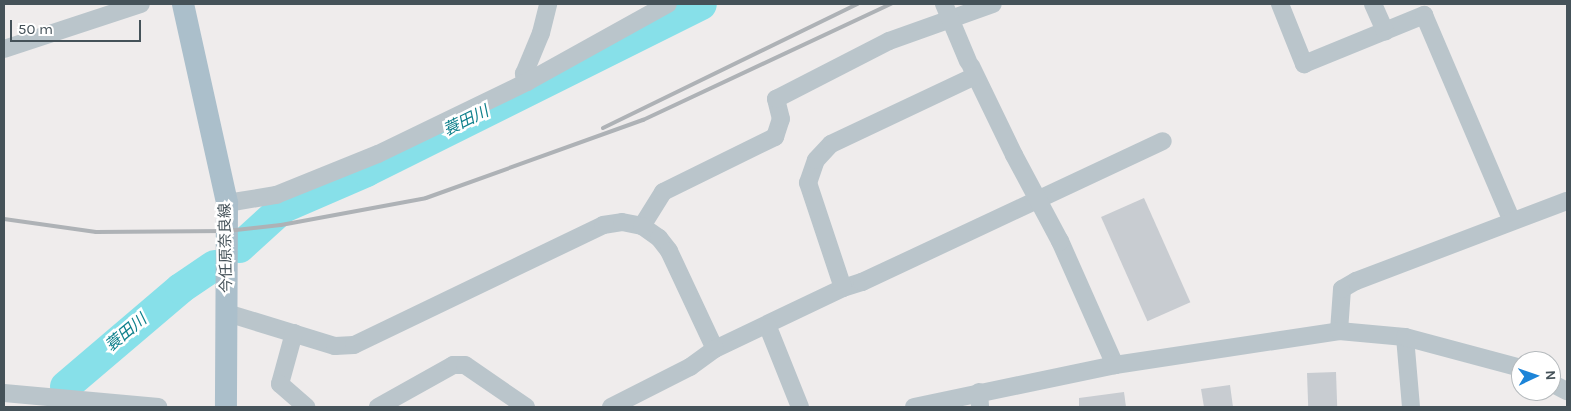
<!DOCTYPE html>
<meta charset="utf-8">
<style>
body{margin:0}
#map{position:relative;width:1571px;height:411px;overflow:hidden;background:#efecec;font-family:Karla,"Noto Sans JP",sans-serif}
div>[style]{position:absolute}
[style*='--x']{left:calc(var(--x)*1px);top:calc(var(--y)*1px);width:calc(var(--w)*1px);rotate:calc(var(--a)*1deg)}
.river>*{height:31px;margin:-15.5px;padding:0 15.5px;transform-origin:15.5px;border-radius:15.5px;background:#87e0e9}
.building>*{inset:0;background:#c8ccd1;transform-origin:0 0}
.minor>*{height:18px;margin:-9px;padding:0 9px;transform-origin:9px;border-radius:9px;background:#bac5cb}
.major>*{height:22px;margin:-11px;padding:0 11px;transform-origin:11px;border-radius:11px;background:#abbfcb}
.rail>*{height:4px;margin:-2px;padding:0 2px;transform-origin:2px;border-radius:2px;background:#aeb2b6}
.minor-bridge>*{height:18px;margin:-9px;padding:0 9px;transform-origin:9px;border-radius:9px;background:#bac5cb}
span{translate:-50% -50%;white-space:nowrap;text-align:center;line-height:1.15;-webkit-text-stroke:5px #fff;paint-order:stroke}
.street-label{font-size:15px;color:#455259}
.water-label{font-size:16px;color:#0f808c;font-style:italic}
.frame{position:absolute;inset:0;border:5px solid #455259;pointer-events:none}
.north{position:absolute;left:1511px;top:351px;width:50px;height:50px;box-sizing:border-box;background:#fff;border:1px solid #b5babd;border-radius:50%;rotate:87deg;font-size:14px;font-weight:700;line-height:20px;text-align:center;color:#455259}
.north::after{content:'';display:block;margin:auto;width:18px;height:22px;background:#1c84d8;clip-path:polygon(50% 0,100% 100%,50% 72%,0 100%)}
.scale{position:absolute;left:10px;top:20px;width:131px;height:22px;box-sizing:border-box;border:2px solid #455259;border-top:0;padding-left:6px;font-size:15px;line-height:18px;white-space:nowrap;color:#455259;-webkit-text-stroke:4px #fff;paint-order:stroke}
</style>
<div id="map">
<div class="river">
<i style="--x:239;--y:247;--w:59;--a:-42.3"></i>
<i style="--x:283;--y:207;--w:90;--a:-23.4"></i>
<i style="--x:366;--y:171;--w:374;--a:-26.5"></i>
<i style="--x:65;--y:386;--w:151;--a:-40.4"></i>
<i style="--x:180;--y:288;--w:41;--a:-34.1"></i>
</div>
<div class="building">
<i style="left:1144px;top:198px;width:114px;height:47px;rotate:66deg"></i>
<i style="left:1336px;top:372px;width:35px;height:29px;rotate:88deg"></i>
<i style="clip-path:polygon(1230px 385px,1233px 407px,1204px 407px,1201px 389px)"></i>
<i style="clip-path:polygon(1124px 392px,1126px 407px,1079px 407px,1079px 398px)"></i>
</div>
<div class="minor">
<i style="--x:1280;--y:4;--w:65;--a:68.2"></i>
<i style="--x:1304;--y:64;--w:130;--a:-22.2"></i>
<i style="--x:1424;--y:15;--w:224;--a:66.9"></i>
<i style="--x:1373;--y:4;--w:30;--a:66"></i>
<i style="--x:4;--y:49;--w:144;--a:-18.2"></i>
<i style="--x:971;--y:66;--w:99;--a:64.2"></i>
<i style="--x:527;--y:82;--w:9;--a:-111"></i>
<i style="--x:524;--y:74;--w:44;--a:-67.5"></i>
<i style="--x:541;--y:33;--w:30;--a:-76"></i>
<i style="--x:227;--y:203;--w:50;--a:-9.3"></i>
<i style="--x:276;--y:195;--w:110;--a:-21.9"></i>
<i style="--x:378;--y:154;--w:165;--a:-25.8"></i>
<i style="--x:527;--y:82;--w:161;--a:-29"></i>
<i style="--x:642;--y:226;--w:40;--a:-58"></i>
<i style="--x:663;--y:192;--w:125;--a:-26.2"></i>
<i style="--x:775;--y:137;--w:19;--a:-72"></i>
<i style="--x:781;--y:119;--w:21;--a:-104"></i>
<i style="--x:776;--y:99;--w:127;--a:-27.2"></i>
<i style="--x:889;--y:41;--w:110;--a:-19.6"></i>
<i style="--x:1060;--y:241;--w:136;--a:66.1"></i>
<i style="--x:843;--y:288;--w:20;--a:-18"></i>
<i style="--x:862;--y:282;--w:332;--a:-25.1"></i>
<i style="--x:227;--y:313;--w:113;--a:17"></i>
<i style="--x:335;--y:346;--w:19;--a:-3"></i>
<i style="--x:354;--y:345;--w:276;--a:-25.7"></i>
<i style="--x:603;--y:225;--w:19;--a:-9"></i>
<i style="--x:622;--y:222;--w:20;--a:11"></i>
<i style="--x:642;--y:226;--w:21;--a:35"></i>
<i style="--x:659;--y:238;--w:16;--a:52"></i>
<i style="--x:669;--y:251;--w:108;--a:64.9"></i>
<i style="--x:715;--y:349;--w:142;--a:-25.5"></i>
<i style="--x:843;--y:288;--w:111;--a:-108.4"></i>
<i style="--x:808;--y:183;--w:24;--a:-71"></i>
<i style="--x:816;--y:160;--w:22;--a:-47"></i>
<i style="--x:831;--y:144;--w:159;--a:-25.3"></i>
<i style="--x:768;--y:327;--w:86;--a:68.2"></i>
<i style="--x:1339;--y:331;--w:42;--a:-85.9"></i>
<i style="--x:1342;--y:289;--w:16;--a:-30"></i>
<i style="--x:1356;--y:281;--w:226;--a:-20.8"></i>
<i style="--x:294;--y:333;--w:53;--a:105.4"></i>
<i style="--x:280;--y:384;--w:35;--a:41"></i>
<i style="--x:1405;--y:337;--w:70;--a:85.1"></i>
<i style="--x:1551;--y:383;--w:18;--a:27"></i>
<i style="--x:979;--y:392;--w:15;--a:86"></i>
<i style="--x:4;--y:393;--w:155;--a:5.2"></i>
<i style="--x:378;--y:407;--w:86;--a:-29.2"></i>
<i style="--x:453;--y:365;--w:12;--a:0"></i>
<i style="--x:465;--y:365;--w:74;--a:34.5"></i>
<i style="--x:611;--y:407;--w:89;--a:-26.9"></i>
<i style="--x:690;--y:367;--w:31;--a:-36"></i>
<i style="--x:914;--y:407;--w:205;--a:-11.8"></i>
<i style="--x:1115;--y:365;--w:227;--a:-8.6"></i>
<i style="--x:1339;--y:331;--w:66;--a:5.2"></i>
<i style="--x:1405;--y:337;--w:120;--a:15"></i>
</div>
<div class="major">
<i style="--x:183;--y:4;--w:204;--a:77.5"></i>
<i style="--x:227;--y:203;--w:204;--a:90.3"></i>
</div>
<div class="rail">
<i style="--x:603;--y:128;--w:283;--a:-26"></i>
<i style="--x:4;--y:219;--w:93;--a:8"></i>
<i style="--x:96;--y:232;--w:131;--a:-0.4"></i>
<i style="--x:227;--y:231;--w:54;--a:-6.3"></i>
<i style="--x:281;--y:225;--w:147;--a:-10.5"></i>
<i style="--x:426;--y:198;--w:231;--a:-19.8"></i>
<i style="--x:643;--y:120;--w:274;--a:-25.1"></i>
</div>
<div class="minor-bridge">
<i style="--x:944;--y:4;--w:62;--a:67.2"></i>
<i style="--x:1014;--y:155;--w:98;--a:61.9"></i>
</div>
<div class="street-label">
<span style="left:226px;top:248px;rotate:-91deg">今任原奈良線</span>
</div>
<div class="water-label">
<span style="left:466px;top:121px;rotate:-26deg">蓑田川</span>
<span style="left:126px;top:333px;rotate:-40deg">蓑田川</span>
</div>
<div class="frame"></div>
<div class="north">N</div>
<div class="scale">50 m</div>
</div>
